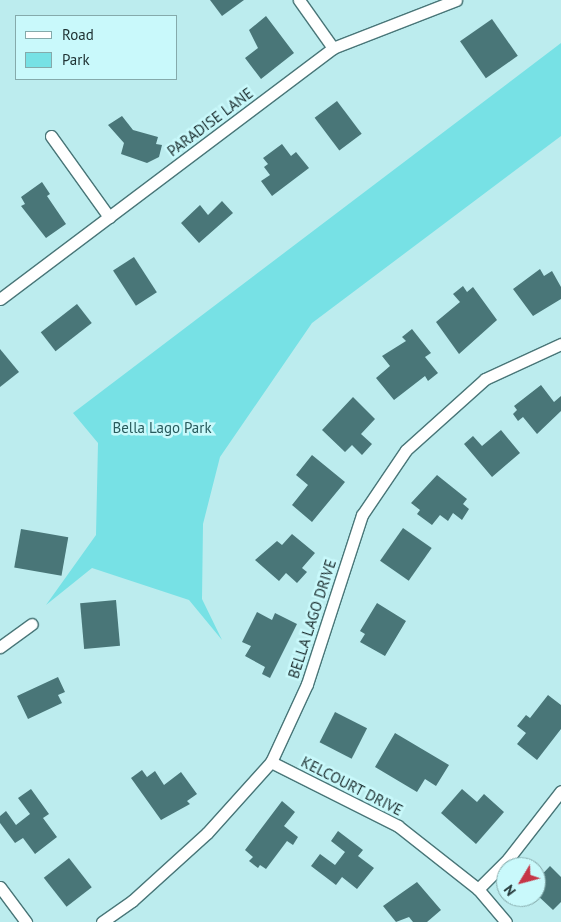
<!DOCTYPE html>
<style>
body{margin:0}
#map{position:relative;width:561px;height:922px;overflow:hidden;background:#bcecee;font-family:"PT Sans",sans-serif}
div>[style]{position:absolute}
[style*='--x']{left:calc(var(--x)*1px);top:calc(var(--y)*1px);width:calc(var(--w)*1px);rotate:calc(var(--a)*1deg)}
.green>*{inset:0;background:#77e1e5}
.building>*{inset:0;background:#497678;transform-origin:0 0}
.roads{filter:drop-shadow(1px 0 #497678) drop-shadow(-1px 0 #497678) drop-shadow(0 1px #497678) drop-shadow(0 -1px #497678)}
.minor>*{height:11px;margin:-5.5px;padding:0 5.5px;transform-origin:5.5px;border-radius:5.5px;background:#fff}
span{translate:-50% -50%;white-space:nowrap;text-align:center;line-height:1.15;-webkit-text-stroke:5px #c9f9fb;paint-order:stroke}
.street-label{font-size:15px;color:#203334}
.park-label{font-size:15px;color:#285a5c}
.legend{position:absolute;left:15px;top:15px;width:162px;height:65px;box-sizing:border-box;background:#c9f9fb;border:1px solid #85aaab;margin:0;padding:6px 9px;list-style:none;font-size:15px;color:#203334}
.legend li{display:flex;align-items:center;gap:10px;height:25px}
.legend b{width:25px;border:1px solid #85aaab}
.north{position:absolute;left:496px;top:857px;width:50px;height:50px;box-sizing:border-box;background:#c9f9fb;border:1px solid #85aaab;border-radius:50%;rotate:233deg;font-size:14px;font-weight:700;line-height:20px;text-align:center;color:#203334}
.north::after{content:'';display:block;margin:auto;width:18px;height:22px;background:#c63647;clip-path:polygon(50% 0,100% 100%,50% 72%,0 100%)}
</style>
<div id="map">
<div class="green">
<i style="clip-path:polygon(561px 43px,561px 136px,312px 323px,220px 457px,203px 524px,202px 599px,222px 640px,189px 600px,92px 568px,46px 605px,96px 535px,98px 443px,73px 413px)"></i>
</div>
<div class="building">
<i style="clip-path:polygon(210px 0,244px 0,222px 16px)"></i>
<i style="clip-path:polygon(266px 16px,294px 53px,261px 79px,245px 58px,258px 48px,249px 30px)"></i>
<i style="left:492px;top:19px;width:45px;height:39px;rotate:55deg"></i>
<i style="left:337px;top:101px;width:41px;height:28px;rotate:53deg"></i>
<i style="clip-path:polygon(122px 116px,133px 130px,158px 137px,156px 144px,162px 145px,159px 157px,147px 163px,121px 154px,124px 143px,108px 125px)"></i>
<i style="clip-path:polygon(282px 144px,291px 156px,296px 152px,309px 168px,272px 196px,261px 181px,270px 175px,264px 167px,268px 164px,263px 158px)"></i>
<i style="clip-path:polygon(42px 182px,50px 194px,47px 196px,66px 224px,46px 238px,21px 206px,25px 204px,21px 197px)"></i>
<i style="clip-path:polygon(222px 201px,233px 213px,199px 243px,181px 223px,200px 205px,208px 215px)"></i>
<i style="left:134px;top:257px;width:42px;height:25px;rotate:57deg"></i>
<i style="clip-path:polygon(540px 269px,544px 276px,552px 271px,561px 287px,561px 299px,533px 316px,513px 289px)"></i>
<i style="clip-path:polygon(463px 286px,467px 292px,473px 287px,497px 320px,459px 354px,436px 322px,460px 302px,453px 294px)"></i>
<i style="left:77px;top:304px;width:24px;height:46px;rotate:52deg"></i>
<i style="clip-path:polygon(412px 329px,431px 353px,425px 357px,438px 373px,428px 381px,425px 376px,394px 400px,376px 378px,390px 366px,382px 356px,406px 341px,402px 337px)"></i>
<i style="clip-path:polygon(0 349px,19px 372px,0 387px)"></i>
<i style="clip-path:polygon(541px 385px,554px 402px,561px 396px,561px 411px,537px 434px,523px 417px,518px 421px,513px 414px,517px 410px,514px 406px)"></i>
<i style="clip-path:polygon(353px 397px,375px 419px,361px 434px,372px 444px,362px 455px,352px 445px,345px 452px,322px 430px)"></i>
<i style="clip-path:polygon(501px 430px,520px 453px,492px 477px,464px 444px,473px 436px,482px 446px)"></i>
<i style="clip-path:polygon(312px 455px,345px 482px,312px 522px,292px 505px,308px 485px,296px 475px)"></i>
<i style="clip-path:polygon(437px 475px,467px 499px,463px 504px,469px 509px,462px 520px,453px 513px,448px 521px,440px 515px,432px 525px,417px 514px,420px 510px,411px 503px)"></i>
<i style="left:403px;top:528px;width:35px;height:40px;rotate:35deg"></i>
<i style="left:21px;top:529px;width:48px;height:39px;rotate:10deg"></i>
<i style="clip-path:polygon(292px 534px,315px 553px,302px 568px,307px 572px,297px 583px,286px 573px,279px 581px,255px 560px,277px 541px,282px 545px)"></i>
<i style="left:116px;top:600px;width:46px;height:36px;rotate:85deg"></i>
<i style="clip-path:polygon(377px 603px,406px 621px,385px 656px,360px 642px,365px 634px,360px 631px)"></i>
<i style="clip-path:polygon(257px 612px,272px 620px,275px 613px,297px 624px,270px 678px,262px 674px,265px 667px,245px 656px,251px 646px,242px 642px)"></i>
<i style="clip-path:polygon(58px 677px,65px 692px,58px 695px,62px 703px,28px 719px,17px 696px)"></i>
<i style="clip-path:polygon(548px 695px,561px 705px,561px 729px,537px 760px,517px 744px,526px 733px,517px 726px,526px 715px,530px 718px)"></i>
<i style="left:335px;top:712px;width:36px;height:34px;rotate:27deg"></i>
<i style="clip-path:polygon(395px 733px,449px 765px,436px 786px,425px 779px,417px 792px,375px 767px)"></i>
<i style="clip-path:polygon(142px 770px,147px 777px,155px 771px,164px 785px,181px 772px,197px 794px,187px 801px,190px 804px,161px 820px,131px 778px)"></i>
<i style="clip-path:polygon(31px 789px,49px 814px,43px 818px,57px 837px,35px 854px,23px 838px,15px 843px,0 823px,0 816px,6px 811px,16px 825px,30px 814px,18px 798px)"></i>
<i style="clip-path:polygon(462px 789px,477px 802px,484px 794px,504px 812px,476px 844px,441px 813px)"></i>
<i style="clip-path:polygon(282px 801px,295px 812px,284px 826px,298px 837px,293px 845px,287px 841px,266px 869px,260px 865px,258px 868px,249px 861px,253px 857px,245px 850px)"></i>
<i style="clip-path:polygon(338px 831px,363px 850px,358px 856px,374px 868px,357px 889px,342px 877px,336px 885px,311px 866px,320px 854px,335px 865px,345px 852px,331px 841px)"></i>
<i style="left:69px;top:858px;width:37px;height:32px;rotate:52deg"></i>
<i style="clip-path:polygon(550px 866px,561px 877px,561px 902px,553px 910px,536px 894px,536px 881px)"></i>
<i style="clip-path:polygon(417px 882px,441px 910px,427px 922px,413px 922px,409px 917px,396px 922px,383px 906px)"></i>
</div>
<div class="roads">
<div class="minor">
<i style="--x:299;--y:0;--w:59;--a:54.7"></i>
<i style="--x:51;--y:136;--w:100;--a:54.4"></i>
<i style="--x:0;--y:299;--w:417;--a:-37"></i>
<i style="--x:333;--y:48;--w:132;--a:-21.3"></i>
<i style="--x:0;--y:647;--w:39;--a:-36"></i>
<i style="--x:271;--y:762;--w:142;--a:26.7"></i>
<i style="--x:398;--y:826;--w:102;--a:38.2"></i>
<i style="--x:478;--y:889;--w:43;--a:49.7"></i>
<i style="--x:0;--y:887;--w:44;--a:53.4"></i>
<i style="--x:478;--y:889;--w:42;--a:-45"></i>
<i style="--x:508;--y:859;--w:86;--a:-52.1"></i>
<i style="--x:102;--y:922;--w:37;--a:-35"></i>
<i style="--x:132;--y:901;--w:101;--a:-42.2"></i>
<i style="--x:207;--y:833;--w:96;--a:-48"></i>
<i style="--x:271;--y:762;--w:86;--a:-65.2"></i>
<i style="--x:307;--y:684;--w:178;--a:-72"></i>
<i style="--x:362;--y:515;--w:78;--a:-55.9"></i>
<i style="--x:406;--y:450;--w:106;--a:-41.9"></i>
<i style="--x:485;--y:379;--w:84;--a:-24.7"></i>
</div>
</div>
<div class="street-label">
<span style="left:210px;top:122px;rotate:-37deg">PARADISE LANE</span>
<span style="left:312px;top:619px;rotate:-72deg">BELLA LAGO DRIVE</span>
<span style="left:352px;top:786px;rotate:27deg">KELCOURT DRIVE</span>
</div>
<div class="park-label">
<span style="left:162px;top:428px">Bella Lago Park</span>
</div>
<ul class="legend">
<li><b style="height:6px;background:#fff"></b>Road</li>
<li><b style="height:14px;background:#77e1e5"></b>Park</li>
</ul>
<div class="north">N</div>
</div>
